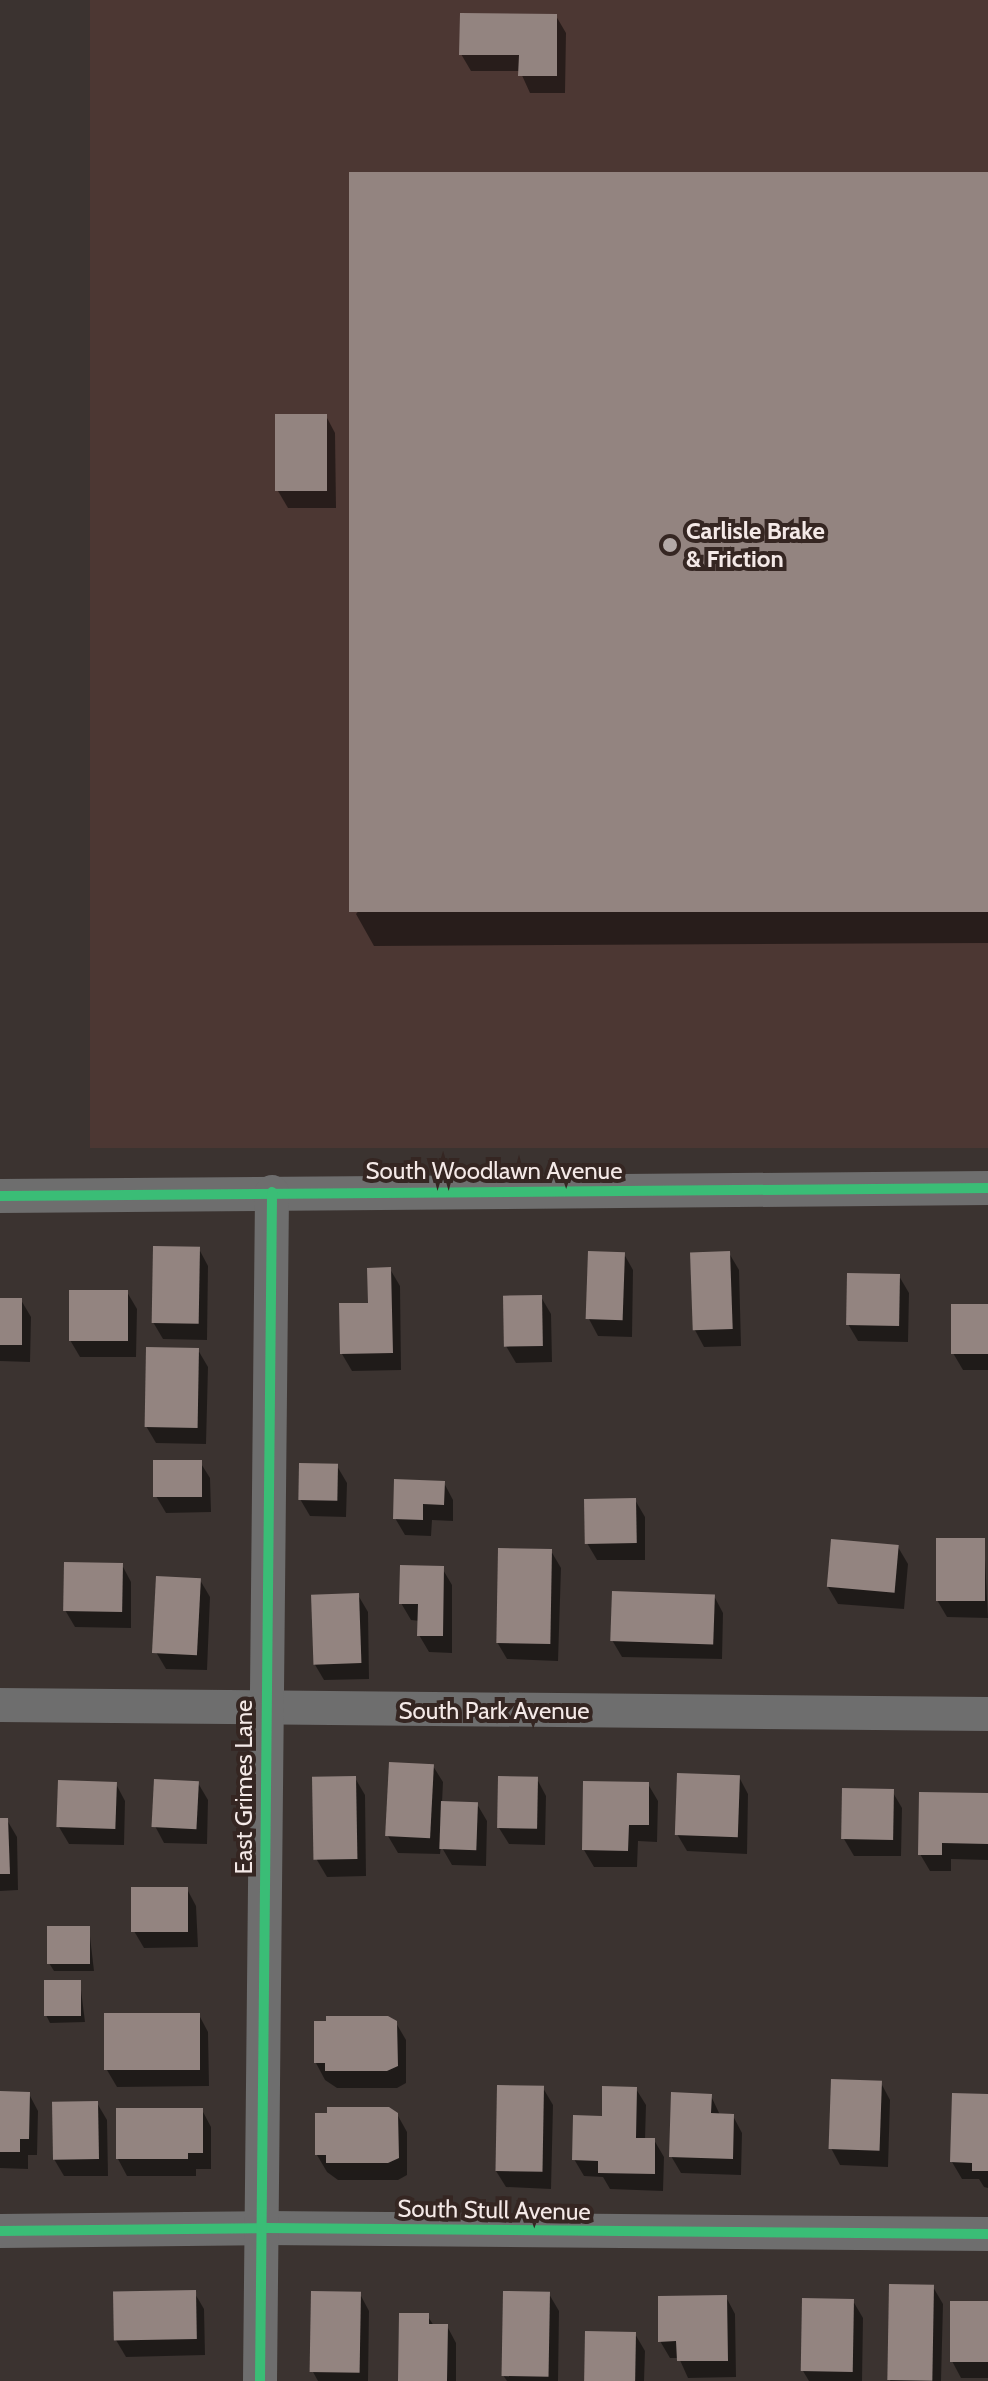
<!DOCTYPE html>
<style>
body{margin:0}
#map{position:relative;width:988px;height:2381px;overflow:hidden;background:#3b3330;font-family:Cabin,sans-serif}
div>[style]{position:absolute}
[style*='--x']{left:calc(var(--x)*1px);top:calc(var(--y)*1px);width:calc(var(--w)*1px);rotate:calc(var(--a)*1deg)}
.built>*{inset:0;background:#4c3733;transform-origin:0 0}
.shadow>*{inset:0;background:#0007}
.building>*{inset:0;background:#938480;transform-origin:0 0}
.street>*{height:34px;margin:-17px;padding:0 17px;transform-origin:17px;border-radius:17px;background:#6e6e6e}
.cycleway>*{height:10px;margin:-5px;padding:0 5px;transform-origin:5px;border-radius:5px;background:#3abd76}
.dots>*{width:22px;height:22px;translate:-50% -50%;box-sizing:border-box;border:4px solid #352622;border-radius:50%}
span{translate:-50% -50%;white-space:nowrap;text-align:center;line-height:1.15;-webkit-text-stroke:8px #352622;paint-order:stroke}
.poi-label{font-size:24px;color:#f4e9e7;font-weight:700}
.left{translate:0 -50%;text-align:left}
.street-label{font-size:24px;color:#f4e9e7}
</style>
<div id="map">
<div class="built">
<i style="left:90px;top:0;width:898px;height:1148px"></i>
</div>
<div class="shadow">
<i style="clip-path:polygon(556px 16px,566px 33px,565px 93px,530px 93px,520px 71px,471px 71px,461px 54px)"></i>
<i style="clip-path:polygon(988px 174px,988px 943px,374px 946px,356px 914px)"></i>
<i style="clip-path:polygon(326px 416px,335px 433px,336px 508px,288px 508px,278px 491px)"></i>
<i style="clip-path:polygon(199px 1249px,208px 1266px,207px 1340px,163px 1339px,153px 1322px)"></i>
<i style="clip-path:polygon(729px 1253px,739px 1270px,741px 1346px,704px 1347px,695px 1330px)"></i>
<i style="clip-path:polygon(624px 1254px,633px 1270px,632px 1337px,598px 1336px,589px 1319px)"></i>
<i style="clip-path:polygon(390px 1269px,400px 1286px,401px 1370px,352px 1371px,342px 1354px)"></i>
<i style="clip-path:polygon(899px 1276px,909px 1293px,908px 1342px,858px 1341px,848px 1324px)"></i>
<i style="clip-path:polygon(127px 1292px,137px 1309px,136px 1357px,80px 1357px,70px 1340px)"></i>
<i style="clip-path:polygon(541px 1297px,551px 1314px,552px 1362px,516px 1363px,506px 1346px)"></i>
<i style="clip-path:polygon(0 1300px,21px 1300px,31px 1317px,30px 1362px,0 1361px)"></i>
<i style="clip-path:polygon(988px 1306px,988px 1370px,963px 1370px,953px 1353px)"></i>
<i style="clip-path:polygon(198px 1350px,208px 1367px,206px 1444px,156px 1443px,146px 1426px)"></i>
<i style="clip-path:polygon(200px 1462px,210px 1478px,211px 1512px,166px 1513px,156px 1496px)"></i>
<i style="clip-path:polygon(337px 1466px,347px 1483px,346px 1517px,310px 1516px,300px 1499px)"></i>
<i style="clip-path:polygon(444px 1483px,453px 1500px,453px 1521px,432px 1520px,431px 1536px,405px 1535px,395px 1518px)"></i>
<i style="clip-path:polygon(635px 1500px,645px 1517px,645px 1560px,597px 1560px,587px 1543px)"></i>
<i style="clip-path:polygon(984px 1540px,988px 1618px,947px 1617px,937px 1600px)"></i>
<i style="clip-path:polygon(898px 1547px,908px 1564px,904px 1609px,838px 1604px,828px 1587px)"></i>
<i style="clip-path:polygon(551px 1551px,561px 1568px,558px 1661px,507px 1659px,497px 1642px)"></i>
<i style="clip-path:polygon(122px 1565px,131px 1582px,131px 1628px,75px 1627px,65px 1610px)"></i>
<i style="clip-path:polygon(442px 1568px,452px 1585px,452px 1653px,429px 1652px,419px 1635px,420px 1621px,411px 1620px,401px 1603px)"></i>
<i style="clip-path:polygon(200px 1580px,210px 1597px,207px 1670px,166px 1669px,156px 1652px)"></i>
<i style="clip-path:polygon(358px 1595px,368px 1612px,369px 1679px,324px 1680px,314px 1663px)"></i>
<i style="clip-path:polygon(714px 1596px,723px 1613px,722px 1659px,622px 1657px,612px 1640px)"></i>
<i style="clip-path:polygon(433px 1766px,443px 1782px,442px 1803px,477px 1804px,487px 1821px,486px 1866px,452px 1865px,441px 1846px,440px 1854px,398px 1853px,388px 1836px)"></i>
<i style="clip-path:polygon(739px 1777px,748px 1794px,747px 1854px,687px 1851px,677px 1834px)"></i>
<i style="clip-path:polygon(355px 1778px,365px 1795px,366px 1876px,327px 1877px,317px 1860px)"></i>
<i style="clip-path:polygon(537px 1779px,546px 1796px,545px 1845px,509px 1844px,499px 1828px)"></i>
<i style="clip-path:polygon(198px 1783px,208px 1800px,207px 1844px,164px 1843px,155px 1826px)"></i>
<i style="clip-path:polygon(116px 1784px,125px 1801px,124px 1845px,69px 1844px,59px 1827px)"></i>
<i style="clip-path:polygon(648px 1784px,658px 1801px,657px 1842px,638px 1841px,637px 1867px,594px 1867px,584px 1850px)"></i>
<i style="clip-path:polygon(892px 1791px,902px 1808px,901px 1856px,854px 1856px,844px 1839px)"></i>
<i style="clip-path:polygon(988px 1795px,988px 1860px,951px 1859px,951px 1871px,930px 1871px,920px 1854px)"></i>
<i style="clip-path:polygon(0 1820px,7px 1820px,17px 1837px,18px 1890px,0 1891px)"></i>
<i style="clip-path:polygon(187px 1889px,196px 1906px,198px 1947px,144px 1948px,134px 1931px)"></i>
<i style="clip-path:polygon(89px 1928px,94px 1971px,54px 1971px,49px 1963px)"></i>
<i style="clip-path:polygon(80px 1982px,85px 2022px,50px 2023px,46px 2015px)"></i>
<i style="clip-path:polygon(199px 2015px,208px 2032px,209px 2086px,117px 2087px,107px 2070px)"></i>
<i style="clip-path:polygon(396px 2023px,406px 2040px,406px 2083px,397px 2088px,337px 2088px,325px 2080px,316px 2063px)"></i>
<i style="clip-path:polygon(881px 2083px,890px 2100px,888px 2167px,840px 2165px,831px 2148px)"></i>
<i style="clip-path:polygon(543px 2088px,553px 2105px,551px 2189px,506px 2187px,496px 2171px)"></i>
<i style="clip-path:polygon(636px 2089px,646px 2105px,645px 2140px,654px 2140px,664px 2157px,663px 2191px,610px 2189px,603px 2177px,584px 2176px,574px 2159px)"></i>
<i style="clip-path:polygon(0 2093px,29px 2094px,38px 2111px,37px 2155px,28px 2155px,28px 2169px,0 2168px)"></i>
<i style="clip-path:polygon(711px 2096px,720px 2115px,733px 2116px,742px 2133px,741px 2175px,681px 2173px,671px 2156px)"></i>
<i style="clip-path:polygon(988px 2096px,988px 2188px,984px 2187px,979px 2179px,962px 2179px,952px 2162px)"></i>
<i style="clip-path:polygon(97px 2103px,107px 2120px,108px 2176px,64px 2176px,54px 2159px)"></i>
<i style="clip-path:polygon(202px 2110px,211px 2127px,211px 2169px,196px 2169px,196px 2176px,127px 2176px,118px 2159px)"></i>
<i style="clip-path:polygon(397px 2114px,407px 2132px,407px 2175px,398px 2180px,338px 2180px,327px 2172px,317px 2155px)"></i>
<i style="clip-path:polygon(933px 2287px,943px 2304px,941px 2381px,890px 2381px)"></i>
<i style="clip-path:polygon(194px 2292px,204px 2309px,205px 2355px,126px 2357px,116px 2340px)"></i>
<i style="clip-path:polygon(360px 2294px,369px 2311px,368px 2381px,318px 2381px,313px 2372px)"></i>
<i style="clip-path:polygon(549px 2294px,559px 2311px,558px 2381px,507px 2381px,503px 2375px)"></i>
<i style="clip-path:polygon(726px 2297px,735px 2314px,736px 2377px,688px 2378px,679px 2358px,670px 2358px,660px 2341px)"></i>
<i style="clip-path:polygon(853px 2301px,863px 2318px,862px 2381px,809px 2381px,803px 2371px)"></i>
<i style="clip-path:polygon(988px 2303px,988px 2378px,961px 2378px,952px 2361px)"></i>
<i style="clip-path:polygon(427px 2315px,434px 2326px,447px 2326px,456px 2343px,456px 2381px,400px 2381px)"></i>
<i style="clip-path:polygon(635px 2334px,645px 2351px,644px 2381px,586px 2381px)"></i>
</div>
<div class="building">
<i style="clip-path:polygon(460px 13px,557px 14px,557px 76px,518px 76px,519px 55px,459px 55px)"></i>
<i style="left:988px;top:172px;width:740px;height:639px;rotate:90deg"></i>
<i style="left:327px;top:414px;width:77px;height:52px;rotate:90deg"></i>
<i style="left:153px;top:1246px;width:47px;height:77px;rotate:1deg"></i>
<i style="left:588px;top:1251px;width:37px;height:68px;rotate:2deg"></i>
<i style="left:730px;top:1251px;width:78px;height:40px;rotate:88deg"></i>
<i style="clip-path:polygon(391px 1267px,393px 1353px,340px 1354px,339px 1303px,368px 1303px,367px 1268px)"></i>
<i style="left:847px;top:1273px;width:53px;height:52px;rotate:1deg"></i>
<i style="left:69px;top:1290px;width:59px;height:51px"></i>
<i style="left:542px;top:1295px;width:51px;height:39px;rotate:89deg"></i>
<i style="left:0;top:1298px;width:22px;height:47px"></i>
<i style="left:951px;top:1304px;width:37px;height:50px"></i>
<i style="left:146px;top:1347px;width:53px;height:80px;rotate:1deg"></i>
<i style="left:153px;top:1460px;width:49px;height:37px"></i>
<i style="left:299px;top:1463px;width:39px;height:37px;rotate:1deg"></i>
<i style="clip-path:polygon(394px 1479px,445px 1481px,444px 1505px,423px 1504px,423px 1520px,393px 1519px)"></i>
<i style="left:636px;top:1498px;width:45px;height:52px;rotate:89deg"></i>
<i style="left:936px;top:1538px;width:49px;height:63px"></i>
<i style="left:831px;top:1539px;width:68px;height:48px;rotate:5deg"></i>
<i style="left:498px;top:1548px;width:54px;height:95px;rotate:1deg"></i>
<i style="left:64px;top:1562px;width:59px;height:49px;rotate:1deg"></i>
<i style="clip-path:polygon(400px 1565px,444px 1566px,443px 1636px,417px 1636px,418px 1604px,399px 1604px)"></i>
<i style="left:156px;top:1576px;width:45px;height:77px;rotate:3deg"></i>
<i style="left:612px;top:1591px;width:103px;height:50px;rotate:2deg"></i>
<i style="left:359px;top:1593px;width:70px;height:48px;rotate:88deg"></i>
<i style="left:389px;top:1762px;width:45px;height:74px;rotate:3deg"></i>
<i style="left:677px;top:1773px;width:63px;height:62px;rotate:2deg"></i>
<i style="left:356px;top:1776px;width:83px;height:44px;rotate:89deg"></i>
<i style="left:498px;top:1776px;width:40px;height:52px;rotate:1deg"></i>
<i style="left:154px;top:1779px;width:45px;height:48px;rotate:3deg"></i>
<i style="left:58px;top:1780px;width:59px;height:47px;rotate:2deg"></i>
<i style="clip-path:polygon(583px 1781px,649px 1782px,649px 1825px,629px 1825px,628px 1851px,582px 1850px)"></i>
<i style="left:842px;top:1788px;width:52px;height:51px;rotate:1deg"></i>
<i style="clip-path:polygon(919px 1792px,988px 1793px,988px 1844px,942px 1843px,942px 1855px,918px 1855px)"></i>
<i style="left:441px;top:1801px;width:37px;height:48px;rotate:2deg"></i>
<i style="clip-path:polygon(0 1818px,8px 1818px,10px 1874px,0 1874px)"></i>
<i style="left:131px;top:1887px;width:57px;height:45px"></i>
<i style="left:47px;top:1926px;width:43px;height:38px"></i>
<i style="left:44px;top:1980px;width:37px;height:36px"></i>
<i style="left:200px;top:2013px;width:57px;height:96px;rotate:90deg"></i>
<i style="clip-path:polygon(326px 2016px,388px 2016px,397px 2021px,398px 2066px,387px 2071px,325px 2071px,325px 2063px,314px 2063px,314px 2021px,326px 2021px)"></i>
<i style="left:831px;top:2079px;width:51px;height:70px;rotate:2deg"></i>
<i style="left:497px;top:2085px;width:47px;height:86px;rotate:1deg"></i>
<i style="clip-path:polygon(602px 2086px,637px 2087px,636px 2138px,655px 2138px,655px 2174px,598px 2173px,598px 2161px,572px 2160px,573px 2115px,602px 2116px)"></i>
<i style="clip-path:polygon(0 2091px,30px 2092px,29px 2139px,20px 2139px,20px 2152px,0 2152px)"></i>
<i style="clip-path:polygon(671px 2092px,712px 2094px,711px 2113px,734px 2114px,733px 2159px,669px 2157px)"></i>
<i style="clip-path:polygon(952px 2093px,988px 2094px,988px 2171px,972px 2171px,972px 2163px,950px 2162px)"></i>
<i style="left:98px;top:2101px;width:58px;height:46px;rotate:89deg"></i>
<i style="clip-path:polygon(327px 2107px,389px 2107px,398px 2113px,399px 2158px,388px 2163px,326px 2163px,326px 2155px,315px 2155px,315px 2113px,327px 2113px)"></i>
<i style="clip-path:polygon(116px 2108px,203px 2108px,203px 2153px,188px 2153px,188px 2159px,116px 2159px)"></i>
<i style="left:889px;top:2284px;width:45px;height:96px;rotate:1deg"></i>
<i style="left:196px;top:2290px;width:49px;height:83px;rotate:89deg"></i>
<i style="left:311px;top:2291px;width:50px;height:81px;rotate:1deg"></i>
<i style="left:503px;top:2291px;width:47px;height:85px;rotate:1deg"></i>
<i style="clip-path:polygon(727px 2295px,728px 2361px,677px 2361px,676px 2341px,658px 2342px,658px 2296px)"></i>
<i style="left:802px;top:2298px;width:52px;height:73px;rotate:1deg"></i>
<i style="left:950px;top:2301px;width:38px;height:61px"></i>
<i style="clip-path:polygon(399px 2313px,429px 2313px,429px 2324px,448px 2324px,447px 2381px,398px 2381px)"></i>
<i style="left:585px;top:2331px;width:51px;height:50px;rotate:1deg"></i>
</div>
<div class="street">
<i style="--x:0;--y:1196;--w:988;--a:-0.46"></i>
<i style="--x:0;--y:1705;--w:988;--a:0.52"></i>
<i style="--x:0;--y:2231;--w:265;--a:-0.6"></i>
<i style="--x:265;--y:2228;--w:723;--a:0.48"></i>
<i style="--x:260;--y:2381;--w:1189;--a:-89.42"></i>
</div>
<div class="cycleway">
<i style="--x:0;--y:1196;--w:988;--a:-0.46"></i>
<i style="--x:0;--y:2231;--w:265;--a:-0.6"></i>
<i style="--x:265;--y:2228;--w:723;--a:0.48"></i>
<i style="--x:260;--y:2381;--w:1189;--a:-89.42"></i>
</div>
<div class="dots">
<i style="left:670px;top:545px;background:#b3a9a7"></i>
</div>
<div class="poi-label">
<span class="left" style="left:686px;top:545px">Carlisle Brake<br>&amp; Friction</span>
</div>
<div class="street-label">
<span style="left:494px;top:1171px">South Woodlawn Avenue</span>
<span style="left:494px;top:1711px">South Park Avenue</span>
<span style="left:244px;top:1787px;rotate:-90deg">East Grimes Lane</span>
<span style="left:494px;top:2210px;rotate:1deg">South Stull Avenue</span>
</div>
</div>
